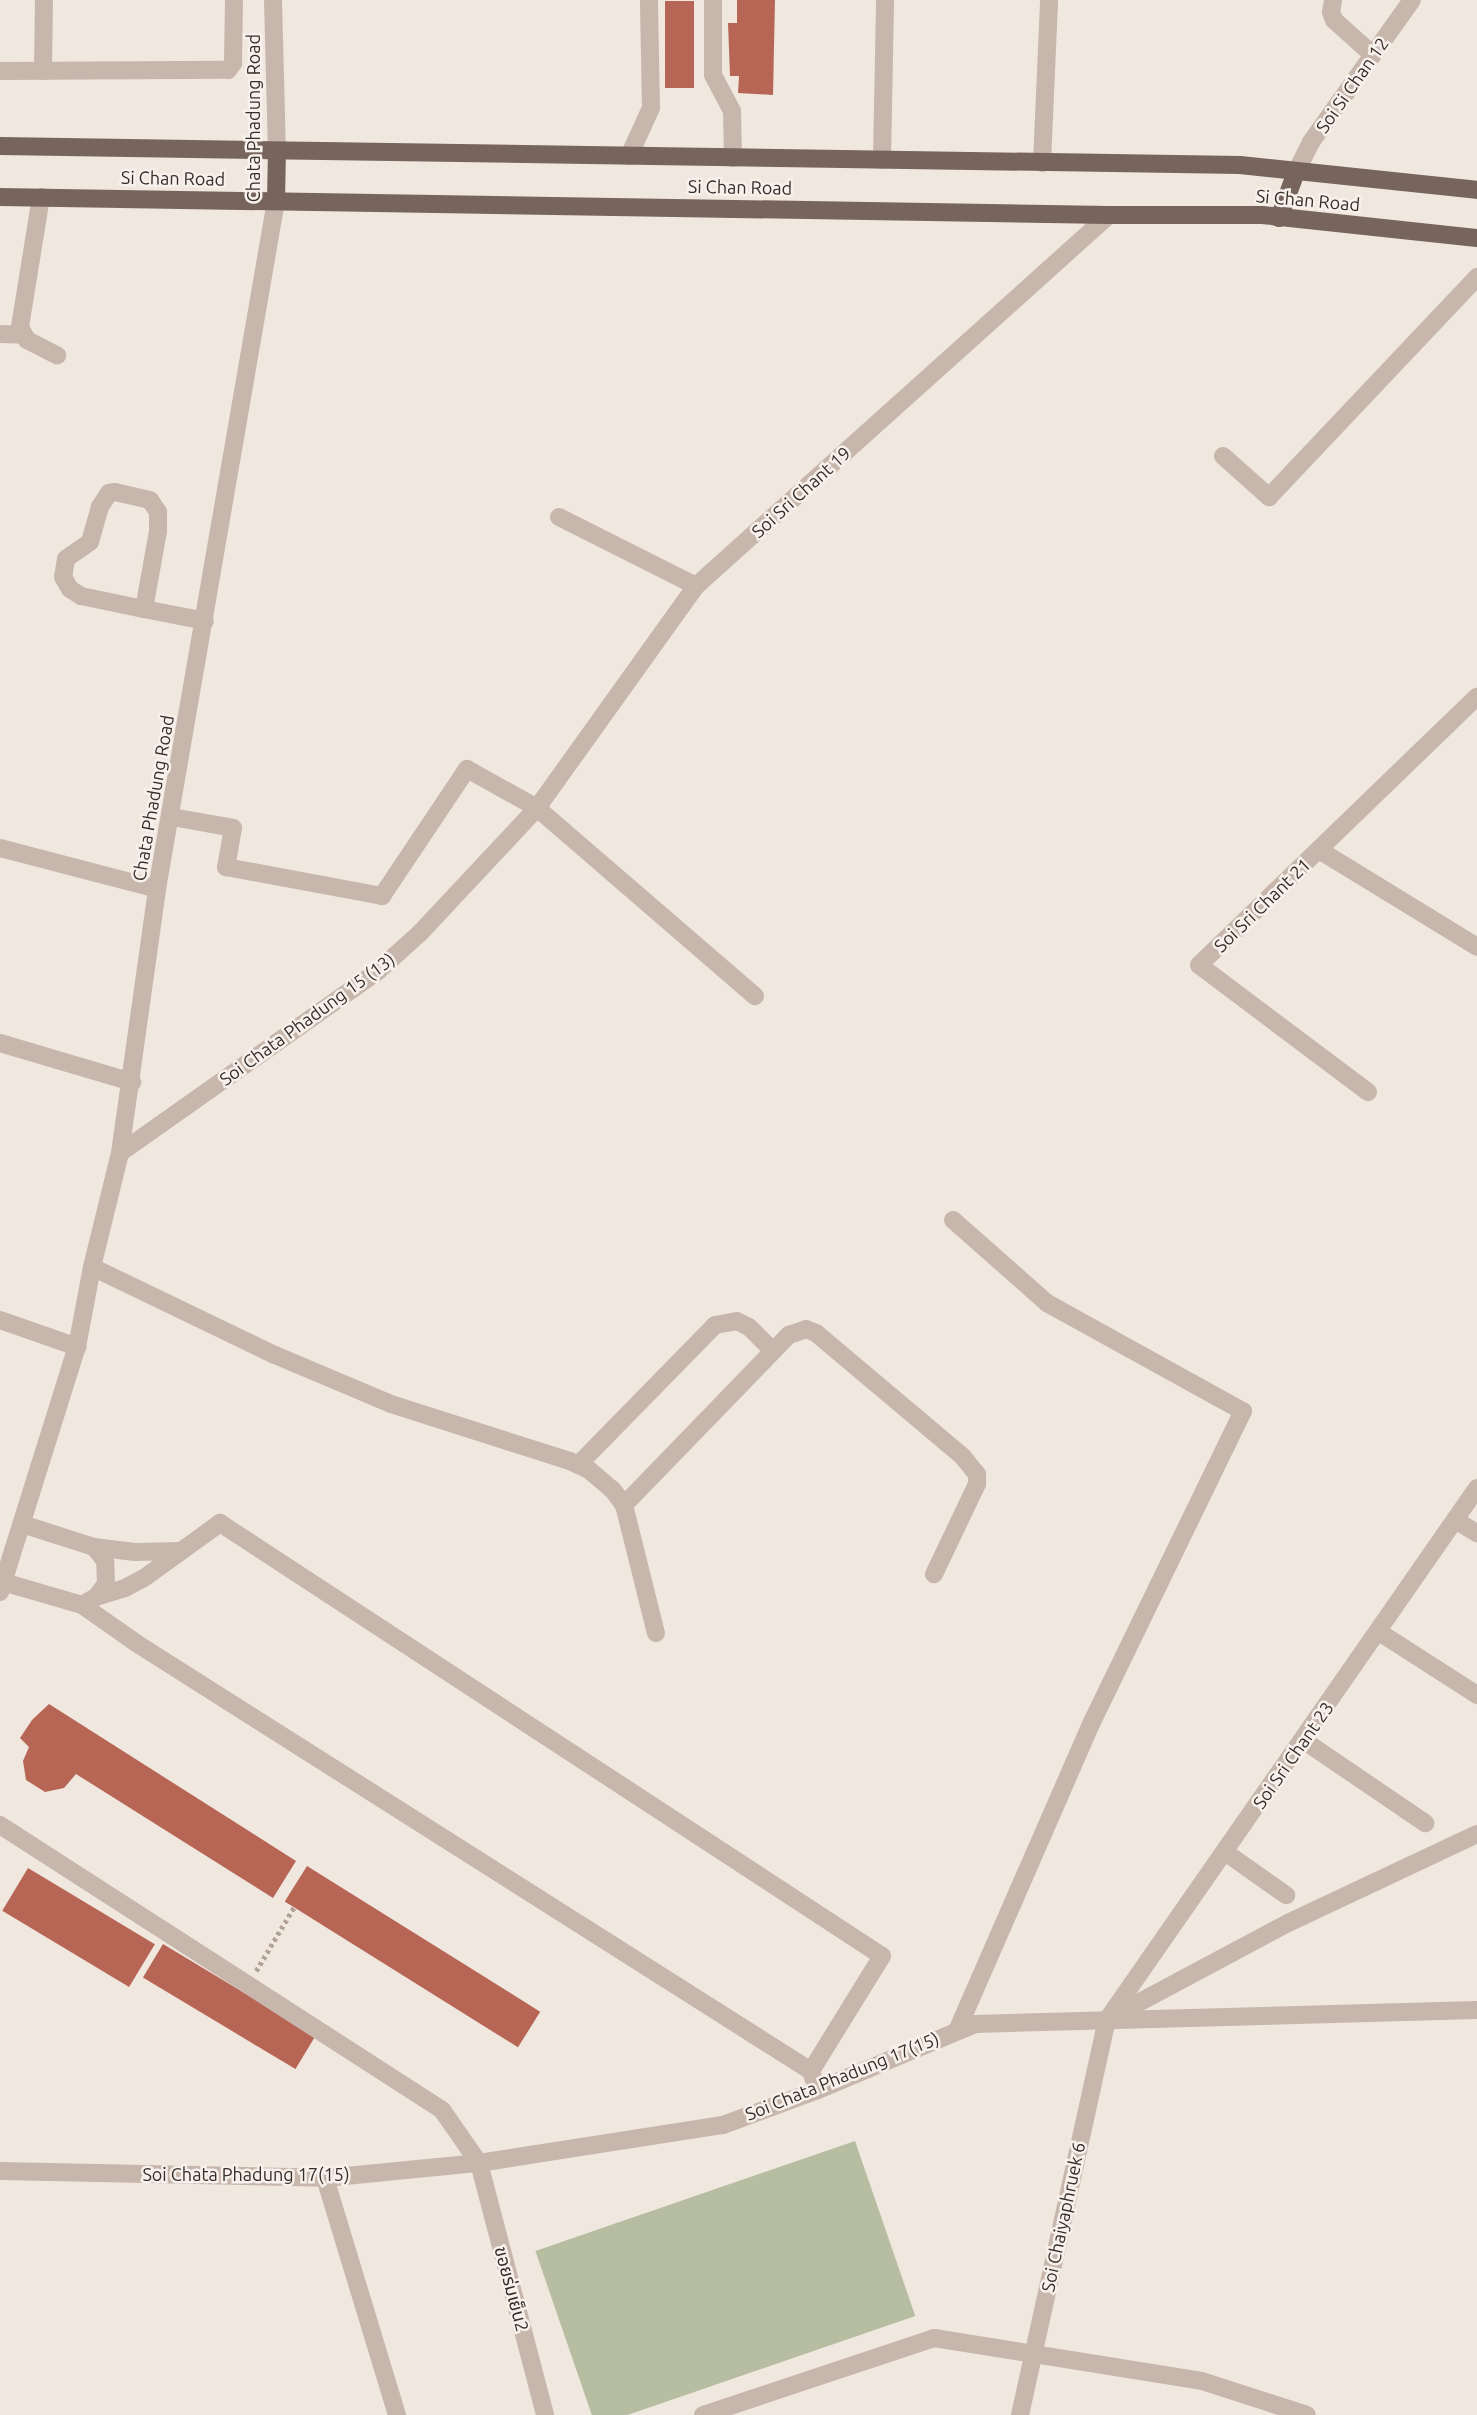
<!DOCTYPE html>
<meta charset="utf-8">
<style>
body{margin:0}
#map{position:relative;width:1477px;height:2415px;overflow:hidden;background:#f0e7df;font-family:Ubuntu,"Noto Sans Thai",sans-serif}
div>[style]{position:absolute}
[style*='--x']{left:calc(var(--x)*1px);top:calc(var(--y)*1px);width:calc(var(--w)*1px);rotate:calc(var(--a)*1deg)}
.green>*{inset:0;background:#b6bda1;transform-origin:0 0}
.building>*{inset:0;background:#b76656;transform-origin:0 0}
.path>*{height:4.5px;margin-top:-2.25px;transform-origin:0;background:repeating-linear-gradient(90deg,#b2a197 0 3.5px,transparent 0 7px)}
.minor>*{height:18px;margin:-9px;padding:0 9px;transform-origin:9px;border-radius:9px;background:#c7b6ac}
.major>*{height:18px;margin:-9px;padding:0 9px;transform-origin:9px;border-radius:9px;background:#76645d}
span{translate:-50% -50%;white-space:nowrap;text-align:center;line-height:1.15;-webkit-text-stroke:5px #f8f1eb;paint-order:stroke}
.street-label{font-size:18px;color:#362d2a}
</style>
<div id="map">
<div class="green">
<i style="left:855px;top:2141px;width:185px;height:338px;rotate:71deg"></i>
</div>
<div class="building">
<i style="clip-path:polygon(737px 0,775px 0,773px 95px,738px 93px,739px 76px,730px 76px,728px 23px,737px 23px)"></i>
<i style="left:665px;top:1px;width:29px;height:87px"></i>
<i style="clip-path:polygon(49px 1704px,296px 1861px,273px 1898px,76px 1774px,64px 1788px,45px 1792px,26px 1780px,23px 1761px,29px 1747px,20px 1738px,32px 1720px)"></i>
<i style="left:307px;top:1866px;width:275px;height:42px;rotate:32deg"></i>
<i style="left:28px;top:1868px;width:148px;height:50px;rotate:31deg"></i>
<i style="left:163px;top:1944px;width:178px;height:39px;rotate:31deg"></i>
</div>
<div class="path">
<i style="--x:256;--y:1971;--w:74;--a:-59.3"></i>
</div>
<div class="minor">
<i style="--x:273;--y:0;--w:151;--a:88.5"></i>
<i style="--x:713;--y:0;--w:75;--a:90"></i>
<i style="--x:713;--y:75;--w:41;--a:62.2"></i>
<i style="--x:732;--y:111;--w:47;--a:88.8"></i>
<i style="--x:1333;--y:0;--w:12;--a:99"></i>
<i style="--x:1331;--y:12;--w:9;--a:69"></i>
<i style="--x:1334;--y:20;--w:52;--a:41.9"></i>
<i style="--x:0;--y:71;--w:228;--a:-0.3"></i>
<i style="--x:228;--y:70;--w:9;--a:-54"></i>
<i style="--x:233;--y:63;--w:63;--a:-89.1"></i>
<i style="--x:43;--y:71;--w:71;--a:-89.2"></i>
<i style="--x:629;--y:156;--w:53;--a:-65.4"></i>
<i style="--x:651;--y:108;--w:108;--a:-91.1"></i>
<i style="--x:882;--y:160;--w:160;--a:-88.9"></i>
<i style="--x:1042;--y:163;--w:163;--a:-87.5"></i>
<i style="--x:1296;--y:172;--w:34;--a:-63"></i>
<i style="--x:1311;--y:142;--w:174;--a:-54.6"></i>
<i style="--x:41;--y:197;--w:132;--a:99.2"></i>
<i style="--x:20;--y:327;--w:15;--a:62"></i>
<i style="--x:27;--y:340;--w:34;--a:27"></i>
<i style="--x:0;--y:334;--w:23;--a:2"></i>
<i style="--x:1223;--y:456;--w:62;--a:41.7"></i>
<i style="--x:1269;--y:497;--w:303;--a:-46.6"></i>
<i style="--x:559;--y:517;--w:153;--a:26.7"></i>
<i style="--x:144;--y:609;--w:79;--a:-79.8"></i>
<i style="--x:158;--y:531;--w:19;--a:-90"></i>
<i style="--x:158;--y:512;--w:14;--a:-124"></i>
<i style="--x:150;--y:500;--w:36;--a:-167"></i>
<i style="--x:115;--y:492;--w:6;--a:171"></i>
<i style="--x:109;--y:493;--w:17;--a:123"></i>
<i style="--x:100;--y:507;--w:36;--a:106"></i>
<i style="--x:90;--y:542;--w:29;--a:145"></i>
<i style="--x:66;--y:559;--w:18;--a:99"></i>
<i style="--x:63;--y:577;--w:14;--a:60"></i>
<i style="--x:70;--y:589;--w:13;--a:32"></i>
<i style="--x:81;--y:596;--w:64;--a:11.7"></i>
<i style="--x:144;--y:609;--w:62;--a:11.1"></i>
<i style="--x:172;--y:817;--w:62;--a:10.2"></i>
<i style="--x:233;--y:828;--w:40;--a:100"></i>
<i style="--x:226;--y:867;--w:159;--a:10.5"></i>
<i style="--x:382;--y:896;--w:153;--a:-56.2"></i>
<i style="--x:467;--y:769;--w:80;--a:29.1"></i>
<i style="--x:537;--y:808;--w:288;--a:40.8"></i>
<i style="--x:0;--y:848;--w:162;--a:14.6"></i>
<i style="--x:1319;--y:850;--w:185;--a:31.5"></i>
<i style="--x:0;--y:1043;--w:138;--a:16.5"></i>
<i style="--x:1368;--y:1092;--w:211;--a:-143.1"></i>
<i style="--x:1199;--y:965;--w:386;--a:-44"></i>
<i style="--x:120;--y:1153;--w:317;--a:-35.2"></i>
<i style="--x:379;--y:970;--w:55;--a:-42.1"></i>
<i style="--x:420;--y:933;--w:171;--a:-46.9"></i>
<i style="--x:537;--y:808;--w:273;--a:-54.4"></i>
<i style="--x:696;--y:586;--w:555;--a:-41.93"></i>
<i style="--x:953;--y:1220;--w:125;--a:41.4"></i>
<i style="--x:1047;--y:1303;--w:224;--a:28.9"></i>
<i style="--x:1243;--y:1411;--w:348;--a:115.9"></i>
<i style="--x:1091;--y:1724;--w:332;--a:113.6"></i>
<i style="--x:92;--y:1267;--w:203;--a:25.7"></i>
<i style="--x:275;--y:1355;--w:126;--a:22.9"></i>
<i style="--x:391;--y:1404;--w:188;--a:17.7"></i>
<i style="--x:570;--y:1461;--w:21;--a:25"></i>
<i style="--x:589;--y:1470;--w:30;--a:40"></i>
<i style="--x:612;--y:1489;--w:20;--a:53"></i>
<i style="--x:624;--y:1505;--w:132;--a:76"></i>
<i style="--x:0;--y:1320;--w:82;--a:19.3"></i>
<i style="--x:578;--y:1465;--w:196;--a:-45.6"></i>
<i style="--x:715;--y:1325;--w:22;--a:-10"></i>
<i style="--x:737;--y:1321;--w:13;--a:27"></i>
<i style="--x:749;--y:1327;--w:34;--a:45"></i>
<i style="--x:624;--y:1505;--w:237;--a:-45.9"></i>
<i style="--x:789;--y:1335;--w:18;--a:-19"></i>
<i style="--x:806;--y:1329;--w:11;--a:22"></i>
<i style="--x:816;--y:1333;--w:192;--a:40.1"></i>
<i style="--x:963;--y:1457;--w:22;--a:51"></i>
<i style="--x:977;--y:1474;--w:10;--a:90"></i>
<i style="--x:977;--y:1484;--w:100;--a:115.5"></i>
<i style="--x:1455;--y:1520;--w:26;--a:31"></i>
<i style="--x:94;--y:1547;--w:41;--a:7"></i>
<i style="--x:135;--y:1552;--w:46;--a:-1.2"></i>
<i style="--x:3;--y:1582;--w:82;--a:16.2"></i>
<i style="--x:82;--y:1605;--w:16;--a:-30"></i>
<i style="--x:96;--y:1597;--w:16;--a:-52"></i>
<i style="--x:106;--y:1584;--w:23;--a:-92"></i>
<i style="--x:105;--y:1561;--w:18;--a:-128"></i>
<i style="--x:94;--y:1547;--w:76;--a:-162.3"></i>
<i style="--x:0;--y:1592;--w:257;--a:-72.6"></i>
<i style="--x:77;--y:1347;--w:81;--a:-79.4"></i>
<i style="--x:92;--y:1267;--w:117;--a:-76.2"></i>
<i style="--x:120;--y:1153;--w:267;--a:-82"></i>
<i style="--x:157;--y:889;--w:698;--a:-80.19"></i>
<i style="--x:96;--y:1597;--w:30;--a:-17"></i>
<i style="--x:125;--y:1588;--w:21;--a:-28"></i>
<i style="--x:144;--y:1578;--w:94;--a:-35.9"></i>
<i style="--x:220;--y:1523;--w:791;--a:33.19"></i>
<i style="--x:882;--y:1956;--w:135;--a:121.7"></i>
<i style="--x:82;--y:1605;--w:66;--a:35.1"></i>
<i style="--x:136;--y:1643;--w:799;--a:32.38"></i>
<i style="--x:811;--y:2071;--w:9;--a:72"></i>
<i style="--x:1379;--y:1632;--w:117;--a:32.7"></i>
<i style="--x:1303;--y:1740;--w:148;--a:34.2"></i>
<i style="--x:0;--y:1825;--w:526;--a:32.81"></i>
<i style="--x:442;--y:2110;--w:65;--a:55.1"></i>
<i style="--x:479;--y:2163;--w:260;--a:75.3"></i>
<i style="--x:1225;--y:1852;--w:75;--a:35.2"></i>
<i style="--x:1110;--y:2018;--w:202;--a:-28.1"></i>
<i style="--x:1288;--y:1923;--w:209;--a:-25.2"></i>
<i style="--x:0;--y:2171;--w:325;--a:1.2"></i>
<i style="--x:325;--y:2178;--w:155;--a:-5.6"></i>
<i style="--x:479;--y:2163;--w:247;--a:-8.9"></i>
<i style="--x:723;--y:2125;--w:101;--a:-20.2"></i>
<i style="--x:818;--y:2090;--w:170;--a:-22.8"></i>
<i style="--x:975;--y:2024;--w:502;--a:-1.6"></i>
<i style="--x:325;--y:2178;--w:248;--a:73.1"></i>
<i style="--x:703;--y:2415;--w:243;--a:-18.4"></i>
<i style="--x:934;--y:2338;--w:271;--a:9.1"></i>
<i style="--x:1202;--y:2381;--w:110;--a:17.9"></i>
<i style="--x:1020;--y:2415;--w:404;--a:-77.6"></i>
<i style="--x:1107;--y:2020;--w:648;--a:-55.18"></i>
</div>
<div class="major">
<i style="--x:0;--y:146;--w:1240;--a:0.88"></i>
<i style="--x:1240;--y:165;--w:238;--a:6"></i>
<i style="--x:0;--y:197;--w:1109;--a:0.93"></i>
<i style="--x:1109;--y:215;--w:153;--a:0"></i>
<i style="--x:1262;--y:215;--w:216;--a:6.1"></i>
<i style="--x:276;--y:201;--w:50;--a:-88.9"></i>
<i style="--x:1279;--y:218;--w:49;--a:-69.7"></i>
</div>
<div class="street-label">
<span style="left:1352px;top:85px;rotate:-55deg">Soi Si Chan 12</span>
<span style="left:253px;top:118px;rotate:-90deg">Chata Phadung Road</span>
<span style="left:173px;top:178px;rotate:1deg">Si Chan Road</span>
<span style="left:740px;top:187px;rotate:1deg">Si Chan Road</span>
<span style="left:1308px;top:200px;rotate:5deg">Si Chan Road</span>
<span style="left:801px;top:492px;rotate:-42deg">Soi Sri Chant 19</span>
<span style="left:153px;top:798px;rotate:-80deg">Chata Phadung Road</span>
<span style="left:1262px;top:905px;rotate:-44deg">Soi Sri Chant 21</span>
<span style="left:307px;top:1019px;rotate:-36deg">Soi Chata Phadung 15 (13)</span>
<span style="left:1293px;top:1755px;rotate:-55deg">Soi Sri Chant 23</span>
<span style="left:842px;top:2076px;rotate:-22deg">Soi Chata Phadung 17(15)</span>
<span style="left:246px;top:2174px">Soi Chata Phadung 17(15)</span>
<span style="left:1063px;top:2217px;rotate:-78deg">Soi Chaiyaphruek 6</span>
<span style="left:512px;top:2289px;rotate:75deg">ขอยร่มเย็น2</span>
</div>
</div>
